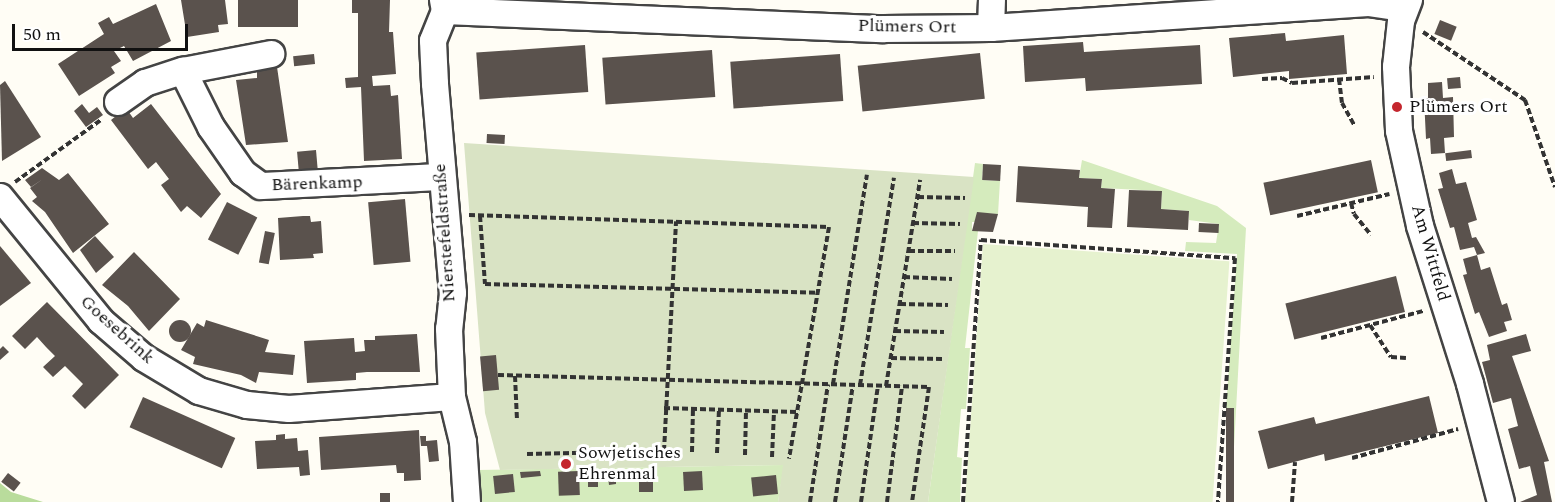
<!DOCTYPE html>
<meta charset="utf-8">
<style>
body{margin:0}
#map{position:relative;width:1555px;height:502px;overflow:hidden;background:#fffdf5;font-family:Spectral,serif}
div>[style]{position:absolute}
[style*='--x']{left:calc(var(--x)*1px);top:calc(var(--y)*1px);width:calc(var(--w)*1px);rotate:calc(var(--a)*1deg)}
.green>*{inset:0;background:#d5ebbd}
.forest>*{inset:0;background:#b9dc9c}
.cemetery>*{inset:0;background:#d9e3c4}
.pitch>*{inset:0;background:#e6f2cf;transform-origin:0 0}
.building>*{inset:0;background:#5a524d;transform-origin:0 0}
.round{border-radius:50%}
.path>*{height:4px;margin-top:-2px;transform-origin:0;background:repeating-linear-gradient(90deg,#333 0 6px,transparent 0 9px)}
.roads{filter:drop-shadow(2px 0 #444) drop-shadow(-2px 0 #444) drop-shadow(0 2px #444) drop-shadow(0 -2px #444)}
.minor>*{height:26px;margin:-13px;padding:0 13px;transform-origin:13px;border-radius:13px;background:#fff}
.dots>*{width:16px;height:16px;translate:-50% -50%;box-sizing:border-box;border:3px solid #fff;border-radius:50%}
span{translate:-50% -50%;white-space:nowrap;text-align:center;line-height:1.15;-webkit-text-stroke:6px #fff;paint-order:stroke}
.street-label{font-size:18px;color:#111}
.poi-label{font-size:18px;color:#111}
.left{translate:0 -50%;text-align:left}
.scale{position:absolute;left:12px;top:24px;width:176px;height:27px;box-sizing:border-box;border:3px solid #111;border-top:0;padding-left:8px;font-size:18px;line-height:21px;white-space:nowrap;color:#111;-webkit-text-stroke:4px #fff;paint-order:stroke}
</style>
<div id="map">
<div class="green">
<i style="clip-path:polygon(1082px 160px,1217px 206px,1246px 228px,1231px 502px,1234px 409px,1226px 408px,1237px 254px,1185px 251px,1186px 242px,1216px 243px,1219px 224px,1189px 220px,1189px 211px,1161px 209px,1162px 191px,1101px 188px,1102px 179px,1079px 178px)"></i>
<i style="clip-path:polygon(975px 163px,983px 164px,982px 180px,1000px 181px,998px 214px,977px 213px,976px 222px,972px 222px,972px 231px,978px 231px,965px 348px,970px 348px,966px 409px,961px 409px,957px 457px,962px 458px,960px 502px,928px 502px)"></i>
<i style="clip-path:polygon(784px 465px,778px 502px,480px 502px,477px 470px)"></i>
</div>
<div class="forest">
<i style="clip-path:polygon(0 483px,11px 492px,43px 502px,0 502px)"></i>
</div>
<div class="cemetery">
<i style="clip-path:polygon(464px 143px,974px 177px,928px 502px,778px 502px,783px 465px,500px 470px,485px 413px)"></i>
</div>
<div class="pitch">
<i style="left:983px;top:244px;width:247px;height:259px;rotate:4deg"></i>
</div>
<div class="building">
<i style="clip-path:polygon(181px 0,225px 0,228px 24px,218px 25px,219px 32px,187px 37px)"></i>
<i style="left:238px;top:0;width:60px;height:27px"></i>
<i style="clip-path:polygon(352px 0,390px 0,389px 32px,393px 32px,396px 74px,372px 76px,373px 86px,390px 85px,391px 96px,398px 95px,402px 159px,364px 161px,361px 87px,346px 88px,345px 78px,358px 77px,358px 13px,352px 13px)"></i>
<i style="clip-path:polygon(156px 4px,171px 41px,133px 61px,124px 46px,114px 51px,121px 61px,111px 67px,115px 73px,79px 96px,58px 64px,104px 34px,98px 23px,109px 17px,113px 24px)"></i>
<i style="left:1440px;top:20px;width:18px;height:15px;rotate:22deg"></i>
<i style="clip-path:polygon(1285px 33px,1286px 41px,1344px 35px,1347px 74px,1289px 79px,1289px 71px,1233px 77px,1229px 38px)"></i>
<i style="clip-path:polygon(1083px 42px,1084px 52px,1200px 45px,1202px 84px,1086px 91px,1085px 78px,1025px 82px,1023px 46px)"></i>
<i style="left:585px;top:45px;width:47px;height:109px;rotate:86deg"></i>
<i style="left:712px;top:50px;width:47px;height:110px;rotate:86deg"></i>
<i style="left:980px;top:53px;width:46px;height:123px;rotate:84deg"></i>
<i style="left:314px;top:54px;width:10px;height:21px;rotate:84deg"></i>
<i style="left:840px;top:54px;width:47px;height:110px;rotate:86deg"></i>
<i style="clip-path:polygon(277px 67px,288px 142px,246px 145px,236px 80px,257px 78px,257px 68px)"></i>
<i style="left:1460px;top:77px;width:11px;height:13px;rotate:85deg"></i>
<i style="clip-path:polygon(5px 81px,41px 137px,2px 161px,0 85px)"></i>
<i style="clip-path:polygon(1442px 82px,1443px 98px,1453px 97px,1454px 137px,1444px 138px,1445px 153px,1431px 154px,1430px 138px,1426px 139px,1424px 98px,1428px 98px,1428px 83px)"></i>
<i style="clip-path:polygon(82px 104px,89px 113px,97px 107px,103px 115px,86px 127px,74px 111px)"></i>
<i style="clip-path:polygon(151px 104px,221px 194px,201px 218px,187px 206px,181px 212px,161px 185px,169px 179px,156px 162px,148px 169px,111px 120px,126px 108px,133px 118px)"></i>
<i style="left:487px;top:134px;width:18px;height:9px;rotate:3deg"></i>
<i style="left:316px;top:150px;width:25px;height:19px;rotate:85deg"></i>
<i style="left:1471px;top:150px;width:8px;height:26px;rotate:83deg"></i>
<i style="left:1371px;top:160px;width:33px;height:110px;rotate:78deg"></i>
<i style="left:983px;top:164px;width:18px;height:16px;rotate:3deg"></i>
<i style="clip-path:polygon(1018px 166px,1080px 170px,1079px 178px,1102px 179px,1101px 188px,1115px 189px,1112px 228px,1087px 227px,1088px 207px,1016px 202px)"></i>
<i style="clip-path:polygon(42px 168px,59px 180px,68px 173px,109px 224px,73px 253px,45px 212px,32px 201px,37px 197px,30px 188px,43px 179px,31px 187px,25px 180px)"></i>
<i style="clip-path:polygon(1452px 169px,1456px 184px,1466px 182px,1477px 220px,1468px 223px,1472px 238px,1476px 237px,1485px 253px,1477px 255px,1474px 247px,1460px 250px,1454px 227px,1450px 228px,1438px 189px,1443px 188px,1439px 173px)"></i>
<i style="clip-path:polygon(1129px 190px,1162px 191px,1161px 209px,1189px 211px,1188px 230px,1127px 227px)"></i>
<i style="left:405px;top:199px;width:63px;height:37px;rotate:85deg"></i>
<i style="left:227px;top:202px;width:34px;height:42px;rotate:27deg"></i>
<i style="clip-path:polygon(977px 212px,998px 214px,993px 232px,972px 231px)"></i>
<i style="clip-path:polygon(303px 216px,310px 216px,311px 222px,321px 221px,323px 253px,313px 254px,314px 258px,280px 260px,278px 218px)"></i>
<i style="left:1199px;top:223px;width:20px;height:9px;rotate:3deg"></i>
<i style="left:265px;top:231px;width:10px;height:32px;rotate:11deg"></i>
<i style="clip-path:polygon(95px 236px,114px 257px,96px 273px,80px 250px)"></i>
<i style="clip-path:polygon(0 246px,31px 283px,0 306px)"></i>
<i style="clip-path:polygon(134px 252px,180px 299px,149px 331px,128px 306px,102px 285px)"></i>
<i style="clip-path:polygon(1477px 255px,1481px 270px,1490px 267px,1502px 305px,1507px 303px,1512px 320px,1504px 322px,1507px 331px,1489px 337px,1479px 312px,1475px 314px,1463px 275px,1467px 274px,1463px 259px)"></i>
<i style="left:1396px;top:276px;width:37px;height:114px;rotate:76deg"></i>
<i style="clip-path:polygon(47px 302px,119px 375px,85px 409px,72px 396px,83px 384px,65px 366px,53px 377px,43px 367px,55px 356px,46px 347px,37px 337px,25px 349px,12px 336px)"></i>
<i class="round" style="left:169px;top:320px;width:22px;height:22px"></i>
<i style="clip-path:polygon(206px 320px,269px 340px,265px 352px,295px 355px,293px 375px,259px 372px,256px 383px,241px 375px,193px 364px,195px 357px,181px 350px,197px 323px,204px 327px)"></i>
<i style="clip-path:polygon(417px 334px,420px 372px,367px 372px,356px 373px,356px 380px,307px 383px,304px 341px,354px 338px,355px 352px,365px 351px,364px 340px,375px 340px,375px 336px)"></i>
<i style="clip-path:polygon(1526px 334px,1531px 351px,1512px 356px,1549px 461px,1544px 462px,1552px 502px,1520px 502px,1537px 495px,1533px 479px,1530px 466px,1519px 469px,1508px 429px,1518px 426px,1511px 398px,1493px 403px,1482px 362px,1490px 360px,1487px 345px)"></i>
<i style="clip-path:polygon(3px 346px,9px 352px,0 360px,0 349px)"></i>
<i style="left:496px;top:355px;width:35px;height:16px;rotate:85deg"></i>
<i style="clip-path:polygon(1429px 396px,1438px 433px,1325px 461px,1324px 454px,1268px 469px,1258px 431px,1314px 417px,1316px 424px)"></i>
<i style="left:143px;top:397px;width:101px;height:33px;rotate:24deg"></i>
<i style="left:1226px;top:408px;width:8px;height:94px"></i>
<i style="clip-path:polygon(419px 430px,421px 480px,404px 481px,404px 473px,397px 473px,396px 465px,321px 470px,319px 437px)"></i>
<i style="clip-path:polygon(285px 434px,285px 439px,297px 438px,298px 451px,308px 450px,310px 475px,300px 476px,299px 467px,257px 469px,255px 441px,276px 440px,276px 435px)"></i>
<i style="clip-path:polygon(420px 436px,426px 436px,426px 441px,437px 440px,439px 461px,429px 462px,427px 446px,421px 446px)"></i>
<i style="clip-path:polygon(540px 471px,541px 476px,521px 478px,520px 472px)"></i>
<i style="left:579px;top:471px;width:24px;height:21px;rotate:88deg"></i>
<i style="left:702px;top:471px;width:19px;height:19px;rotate:87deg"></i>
<i style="left:8px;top:473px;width:16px;height:11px;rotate:38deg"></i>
<i style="left:513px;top:474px;width:18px;height:20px;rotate:84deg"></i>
<i style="clip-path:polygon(616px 475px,616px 484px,609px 485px,608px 476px)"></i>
<i style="left:776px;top:475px;width:19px;height:25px;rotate:84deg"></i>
<i style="left:588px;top:476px;width:10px;height:11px"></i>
<i style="left:639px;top:476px;width:14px;height:16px"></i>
<i style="left:380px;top:493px;width:10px;height:9px"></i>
</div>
<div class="path">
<i style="--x:1423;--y:32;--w:123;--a:33.7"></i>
<i style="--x:1525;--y:100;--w:92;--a:71"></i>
<i style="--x:1262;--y:79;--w:20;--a:-3"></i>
<i style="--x:1282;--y:78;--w:11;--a:27"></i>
<i style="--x:1292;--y:83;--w:82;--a:-4.2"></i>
<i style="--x:1339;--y:79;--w:24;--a:83"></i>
<i style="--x:1342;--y:103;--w:25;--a:61"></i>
<i style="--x:15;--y:182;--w:107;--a:-35.9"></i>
<i style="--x:918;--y:197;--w:47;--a:1.2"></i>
<i style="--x:1351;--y:203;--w:11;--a:75"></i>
<i style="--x:1354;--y:214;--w:27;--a:51"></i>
<i style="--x:469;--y:215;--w:360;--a:1.9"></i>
<i style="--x:829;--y:227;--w:235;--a:99.8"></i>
<i style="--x:480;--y:216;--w:68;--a:85.8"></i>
<i style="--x:485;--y:284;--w:333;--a:1.5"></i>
<i style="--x:1297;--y:216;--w:95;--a:-13.4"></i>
<i style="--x:913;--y:223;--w:47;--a:1.2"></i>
<i style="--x:909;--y:251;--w:46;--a:0"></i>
<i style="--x:904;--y:277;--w:48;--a:2.4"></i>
<i style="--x:900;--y:304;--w:48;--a:1.2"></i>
<i style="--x:1370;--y:325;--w:38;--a:57"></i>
<i style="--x:1391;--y:357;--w:15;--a:4"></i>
<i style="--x:895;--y:331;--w:49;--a:1.2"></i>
<i style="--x:1321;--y:338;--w:106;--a:-14.8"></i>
<i style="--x:891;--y:358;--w:51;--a:1.1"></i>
<i style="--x:498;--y:375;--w:431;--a:1.6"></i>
<i style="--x:929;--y:387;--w:116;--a:98.4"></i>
<i style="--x:515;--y:376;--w:44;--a:87.4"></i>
<i style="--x:833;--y:384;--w:212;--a:-80.8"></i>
<i style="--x:860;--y:385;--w:210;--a:-80.7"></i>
<i style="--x:886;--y:386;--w:209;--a:-80.6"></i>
<i style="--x:664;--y:408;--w:133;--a:1.7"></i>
<i style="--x:692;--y:452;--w:44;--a:-88.7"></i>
<i style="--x:717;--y:453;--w:44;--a:-87.4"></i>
<i style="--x:527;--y:454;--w:137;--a:-1.3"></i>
<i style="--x:664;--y:451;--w:230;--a:-87"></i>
<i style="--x:745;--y:455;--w:45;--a:-88.7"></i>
<i style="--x:772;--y:457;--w:46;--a:-87.5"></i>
<i style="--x:1352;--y:458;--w:110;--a:-15.3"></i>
<i style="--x:810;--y:502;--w:119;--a:-81.3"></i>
<i style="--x:835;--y:502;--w:118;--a:-81.3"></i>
<i style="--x:861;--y:502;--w:118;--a:-81.7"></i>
<i style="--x:887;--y:502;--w:117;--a:-82.6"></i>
<i style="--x:963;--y:502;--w:263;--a:-86.1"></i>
<i style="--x:981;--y:240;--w:255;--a:4.1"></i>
<i style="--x:1235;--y:258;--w:245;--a:94"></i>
<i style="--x:1292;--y:502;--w:40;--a:-85.7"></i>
</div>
<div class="roads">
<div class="minor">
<i style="--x:443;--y:0;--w:11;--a:80"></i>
<i style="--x:445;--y:11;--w:32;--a:112"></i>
<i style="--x:433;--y:41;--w:43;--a:87.3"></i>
<i style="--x:435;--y:84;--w:210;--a:85.1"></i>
<i style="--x:453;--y:293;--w:36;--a:96"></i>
<i style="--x:449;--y:329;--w:68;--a:87.5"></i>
<i style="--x:452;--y:397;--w:46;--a:76.3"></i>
<i style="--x:463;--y:442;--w:60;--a:86.2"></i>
<i style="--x:1409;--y:0;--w:22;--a:111"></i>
<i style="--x:1401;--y:21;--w:46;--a:96.2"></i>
<i style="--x:1396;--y:67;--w:64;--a:87.3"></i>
<i style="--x:1399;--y:131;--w:97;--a:77.5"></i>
<i style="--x:1420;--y:226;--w:166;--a:72.4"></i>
<i style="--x:1470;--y:384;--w:122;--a:75.3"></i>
<i style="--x:445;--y:11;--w:438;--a:2.4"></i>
<i style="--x:883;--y:29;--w:108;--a:-0.5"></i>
<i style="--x:991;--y:28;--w:378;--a:-3.8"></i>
<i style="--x:1368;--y:3;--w:36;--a:8"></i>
<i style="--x:991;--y:28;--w:28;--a:-88"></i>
<i style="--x:183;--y:71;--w:63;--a:63.4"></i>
<i style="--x:211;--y:127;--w:56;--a:55.2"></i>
<i style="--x:243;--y:173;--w:22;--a:36"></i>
<i style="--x:261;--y:186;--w:180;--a:-2.9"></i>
<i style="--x:118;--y:102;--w:33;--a:-35"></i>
<i style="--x:145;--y:83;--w:40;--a:-18"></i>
<i style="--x:183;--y:71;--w:90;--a:-10.9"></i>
<i style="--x:0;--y:197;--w:160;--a:50.8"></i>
<i style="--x:101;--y:321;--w:57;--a:40.7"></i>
<i style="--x:144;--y:358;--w:64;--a:31"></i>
<i style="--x:199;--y:391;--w:50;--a:16.3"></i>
<i style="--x:247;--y:405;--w:42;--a:5.4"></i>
<i style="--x:289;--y:409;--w:163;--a:-4.2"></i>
</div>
</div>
<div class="dots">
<i style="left:1397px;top:107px;background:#c4262e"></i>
<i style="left:566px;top:464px;background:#c4262e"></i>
</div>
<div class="street-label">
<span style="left:907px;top:27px;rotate:1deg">Plümers Ort</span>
<span style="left:317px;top:184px;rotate:-2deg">Bärenkamp</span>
<span style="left:445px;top:233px;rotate:-94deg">Nierstefeldstraße</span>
<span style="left:1430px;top:253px;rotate:74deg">Am Wittfeld</span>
<span style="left:117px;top:330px;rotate:42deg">Goesebrink</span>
</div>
<div class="poi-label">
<span class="left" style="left:1409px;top:107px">Plümers Ort</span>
<span class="left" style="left:578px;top:464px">Sowjetisches<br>Ehrenmal</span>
</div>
<div class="scale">50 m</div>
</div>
